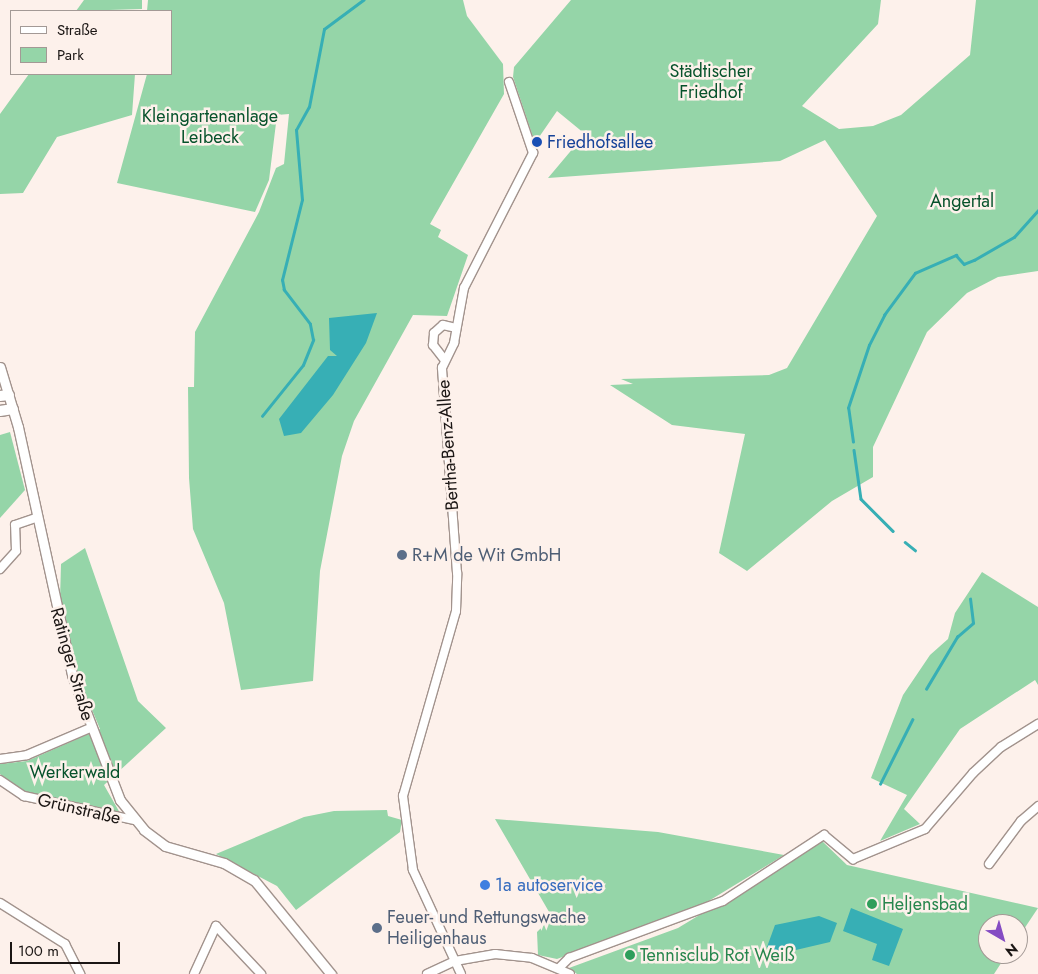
<!DOCTYPE html>
<meta charset="utf-8">
<style>
body{margin:0}
#map{position:relative;width:1038px;height:974px;overflow:hidden;background:#fdf1eb;font-family:Jost,sans-serif}
div>[style]{position:absolute}
[style*='--x']{left:calc(var(--x)*1px);top:calc(var(--y)*1px);width:calc(var(--w)*1px);rotate:calc(var(--a)*1deg)}
.green>*{inset:0;background:#95d5a8}
.water>*{inset:0;background:#37afb5}
.stream>*{height:2.5px;margin:-1.25px;padding:0 1.25px;transform-origin:1.25px;border-radius:1.25px;background:#37afb5}
.roads{filter:drop-shadow(1px 0 #a2938d) drop-shadow(-1px 0 #a2938d) drop-shadow(0 1px #a2938d) drop-shadow(0 -1px #a2938d)}
.minor>*{height:8px;margin:-4px;padding:0 4px;transform-origin:4px;border-radius:4px;background:#fff}
.major>*{height:9px;margin:-4.5px;padding:0 4.5px;transform-origin:4.5px;border-radius:4.5px;background:#fff}
.highway>*{height:10px;margin:-5px;padding:0 5px;transform-origin:5px;border-radius:5px;background:#fff}
.dots>*{width:14px;height:14px;translate:-50% -50%;box-sizing:border-box;border:2px solid #fdf1eb;border-radius:50%}
span{translate:-50% -50%;white-space:nowrap;text-align:center;line-height:1.15;-webkit-text-stroke:5px #fdf1eb;paint-order:stroke}
.park-label{font-size:18px;color:#06522b}
.transit-label{font-size:18px;color:#164399}
.left{translate:0 -50%;text-align:left}
.street-label{font-size:18px;color:#1b1614}
.service-label{font-size:18px;color:#4e5e75}
.shop-label{font-size:18px;color:#366cbe}
.leisure-label{font-size:18px;color:#27864d}
.legend{position:absolute;left:10px;top:10px;width:162px;height:65px;box-sizing:border-box;background:#fdf1eb;border:1px solid #a39995;margin:0;padding:6px 9px;list-style:none;font-size:15px;color:#1b1614}
.legend li{display:flex;align-items:center;gap:10px;height:25px}
.legend b{width:25px;border:1px solid #a39995}
.north{position:absolute;left:978px;top:914px;width:50px;height:50px;box-sizing:border-box;background:#fdf1eb;border:1px solid #a39995;border-radius:50%;rotate:142deg;font-size:14px;font-weight:700;line-height:20px;text-align:center;color:#1b1614}
.north::after{content:'';display:block;margin:auto;width:18px;height:22px;background:#854cc3;clip-path:polygon(50% 0,100% 100%,50% 72%,0 100%)}
.scale{position:absolute;left:10px;top:942px;width:110px;height:22px;box-sizing:border-box;border:2px solid #1b1614;border-top:0;padding-left:6px;font-size:15px;line-height:18px;white-space:nowrap;color:#1b1614;-webkit-text-stroke:4px #fdf1eb;paint-order:stroke}
</style>
<div id="map">
<div class="green">
<i style="clip-path:polygon(84px 0,142px 0,142px 9px,76px 11px)"></i>
<i style="clip-path:polygon(148px 0,463px 0,467px 16px,503px 64px,504px 94px,430px 224px,441px 230px,438px 237px,468px 255px,447px 316px,413px 315px,354px 421px,342px 456px,320px 571px,313px 681px,241px 690px,224px 603px,193px 529px,189px 478px,188px 387px,194px 387px,195px 332px,259px 212px,276px 168px,284px 164px,289px 114px,277px 115px,269px 180px,255px 212px,117px 183px,147px 74px,171px 74px,171px 11px,147px 11px)"></i>
<i style="clip-path:polygon(571px 0,881px 0,878px 24px,802px 106px,839px 129px,873px 126px,901px 115px,970px 55px,976px 0,1038px 0,1038px 271px,998px 277px,967px 293px,927px 332px,873px 447px,873px 477px,832px 501px,747px 571px,719px 553px,745px 434px,672px 425px,610px 385px,633px 384px,621px 379px,769px 375px,787px 368px,877px 216px,825px 140px,780px 161px,548px 178px,585px 134px,557px 111px,535px 143px,513px 77px,514px 67px)"></i>
<i style="clip-path:polygon(29px 74px,135px 74px,132px 115px,57px 137px,23px 193px,0 194px,0 114px)"></i>
<i style="clip-path:polygon(10px 432px,25px 490px,0 518px,0 435px)"></i>
<i style="clip-path:polygon(85px 548px,138px 701px,166px 728px,104px 785px,120px 813px,23px 793px,0 774px,0 764px,27px 761px,100px 729px,74px 667px,60px 600px,61px 564px)"></i>
<i style="clip-path:polygon(982px 572px,1038px 607px,1038px 685px,1035px 680px,960px 729px,904px 809px,920px 824px,880px 841px,907px 795px,871px 778px,903px 695px,930px 655px,948px 639px,955px 613px)"></i>
<i style="clip-path:polygon(387px 810px,388px 816px,402px 820px,400px 832px,296px 910px,277px 886px,216px 854px,304px 817px,334px 811px)"></i>
<i style="clip-path:polygon(495px 819px,658px 832px,784px 855px,707px 902px,557px 959px,538px 955px,537px 932px,552px 917px)"></i>
<i style="clip-path:polygon(822px 841px,847px 865px,1038px 908px,1018px 938px,1018px 924px,988px 924px,988px 954px,1007px 954px,994px 974px,577px 974px,569px 968px,678px 928px)"></i>
</div>
<div class="water">
<i style="clip-path:polygon(377px 313px,366px 343px,333px 395px,301px 433px,284px 436px,279px 419px,328px 356px,337px 356px,330px 350px,329px 318px)"></i>
<i style="clip-path:polygon(851px 908px,903px 929px,889px 966px,872px 960px,877px 944px,843px 931px)"></i>
<i style="clip-path:polygon(819px 916px,837px 923px,830px 942px,783px 953px,767px 947px,775px 925px)"></i>
</div>
<div class="stream">
<i style="--x:262;--y:416;--w:65;--a:-51.2"></i>
<i style="--x:303;--y:365;--w:27;--a:-68"></i>
<i style="--x:313;--y:340;--w:16;--a:-101"></i>
<i style="--x:310;--y:324;--w:43;--a:-127.4"></i>
<i style="--x:284;--y:290;--w:10;--a:-101"></i>
<i style="--x:282;--y:280;--w:82;--a:-76"></i>
<i style="--x:302;--y:200;--w:70;--a:-94.9"></i>
<i style="--x:296;--y:130;--w:26;--a:-61"></i>
<i style="--x:309;--y:107;--w:79;--a:-79.1"></i>
<i style="--x:324;--y:29;--w:49;--a:-36.6"></i>
<i style="--x:853;--y:442;--w:34;--a:-98"></i>
<i style="--x:848;--y:408;--w:66;--a:-71.6"></i>
<i style="--x:869;--y:345;--w:34;--a:-63"></i>
<i style="--x:884;--y:315;--w:52;--a:-53.6"></i>
<i style="--x:915;--y:273;--w:45;--a:-23.7"></i>
<i style="--x:956;--y:255;--w:12;--a:48"></i>
<i style="--x:964;--y:264;--w:11;--a:-22"></i>
<i style="--x:974;--y:260;--w:46;--a:-29.9"></i>
<i style="--x:1014;--y:237;--w:36;--a:-48"></i>
<i style="--x:854;--y:450;--w:49;--a:81.9"></i>
<i style="--x:861;--y:499;--w:45;--a:45"></i>
<i style="--x:905;--y:542;--w:13;--a:39"></i>
<i style="--x:926;--y:689;--w:61;--a:-59.2"></i>
<i style="--x:957;--y:637;--w:21;--a:-41"></i>
<i style="--x:973;--y:623;--w:24;--a:-97"></i>
<i style="--x:880;--y:784;--w:72;--a:-63.4"></i>
</div>
<div class="roads">
<div class="minor">
<i style="--x:444;--y:359;--w:18;--a:-128"></i>
<i style="--x:433;--y:345;--w:12;--a:-85"></i>
<i style="--x:434;--y:333;--w:12;--a:-42"></i>
<i style="--x:443;--y:325;--w:13;--a:13"></i>
<i style="--x:0;--y:569;--w:24;--a:-48"></i>
<i style="--x:16;--y:551;--w:26;--a:-92"></i>
<i style="--x:15;--y:525;--w:24;--a:-19"></i>
<i style="--x:0;--y:759;--w:27;--a:-8"></i>
<i style="--x:27;--y:755;--w:69;--a:-23.2"></i>
<i style="--x:0;--y:780;--w:29;--a:34"></i>
<i style="--x:24;--y:796;--w:113;--a:12.3"></i>
<i style="--x:989;--y:864;--w:54;--a:-53.3"></i>
<i style="--x:1021;--y:821;--w:23;--a:-41"></i>
<i style="--x:0;--y:903;--w:77;--a:32.2"></i>
<i style="--x:65;--y:944;--w:34;--a:63"></i>
<i style="--x:560;--y:967;--w:13;--a:-45"></i>
<i style="--x:569;--y:958;--w:164;--a:-20.3"></i>
<i style="--x:723;--y:901;--w:121;--a:-33.2"></i>
<i style="--x:824;--y:835;--w:38;--a:40"></i>
<i style="--x:853;--y:859;--w:78;--a:-22.6"></i>
<i style="--x:925;--y:829;--w:74;--a:-49.4"></i>
<i style="--x:973;--y:773;--w:38;--a:-43"></i>
<i style="--x:1001;--y:747;--w:44;--a:-31.9"></i>
<i style="--x:194;--y:974;--w:53;--a:-65.4"></i>
<i style="--x:216;--y:926;--w:66;--a:46.8"></i>
<i style="--x:427;--y:974;--w:31;--a:-25"></i>
<i style="--x:455;--y:961;--w:41;--a:-9.9"></i>
<i style="--x:495;--y:954;--w:37;--a:6"></i>
<i style="--x:532;--y:958;--w:41;--a:22.8"></i>
<i style="--x:461;--y:974;--w:115;--a:-114.8"></i>
<i style="--x:413;--y:870;--w:75;--a:-97.7"></i>
<i style="--x:403;--y:796;--w:192;--a:-74"></i>
<i style="--x:456;--y:611;--w:38;--a:-88"></i>
<i style="--x:457;--y:573;--w:206;--a:-94.2"></i>
<i style="--x:442;--y:368;--w:28;--a:-64"></i>
<i style="--x:454;--y:343;--w:56;--a:-79.7"></i>
<i style="--x:464;--y:288;--w:152;--a:-62.9"></i>
<i style="--x:533;--y:153;--w:75;--a:-108.7"></i>
</div>
<div class="major">
<i style="--x:0;--y:367;--w:63;--a:73.3"></i>
<i style="--x:18;--y:427;--w:254;--a:77.7"></i>
<i style="--x:72;--y:675;--w:134;--a:69"></i>
<i style="--x:120;--y:800;--w:38;--a:51"></i>
<i style="--x:144;--y:830;--w:26;--a:37"></i>
<i style="--x:165;--y:846;--w:61;--a:16.1"></i>
<i style="--x:224;--y:863;--w:34;--a:30"></i>
<i style="--x:254;--y:880;--w:122;--a:50.7"></i>
</div>
<div class="highway">
<i style="--x:0;--y:396;--w:9;--a:-6"></i>
<i style="--x:0;--y:411;--w:13;--a:-9"></i>
</div>
</div>
<div class="dots">
<i style="left:537px;top:142px;background:#1a4fb4"></i>
<i style="left:402px;top:555px;background:#5c6f8a"></i>
<i style="left:485px;top:885px;background:#3f7fe0"></i>
<i style="left:872px;top:904px;background:#2e9e5b"></i>
<i style="left:377px;top:928px;background:#5c6f8a"></i>
<i style="left:630px;top:955px;background:#2e9e5b"></i>
</div>
<div class="park-label">
<span style="left:711px;top:82px">Städtischer<br>Friedhof</span>
<span style="left:210px;top:127px">Kleingartenanlage<br>Leibeck</span>
<span style="left:962px;top:201px">Angertal</span>
<span style="left:75px;top:772px">Werkerwald</span>
</div>
<div class="transit-label">
<span class="left" style="left:547px;top:142px">Friedhofsallee</span>
</div>
<div class="street-label">
<span style="left:448px;top:445px;rotate:-94deg">Bertha-Benz-Allee</span>
<span style="left:72px;top:664px;rotate:74deg">Ratinger Straße</span>
<span style="left:79px;top:809px;rotate:13deg">Grünstraße</span>
</div>
<div class="service-label">
<span class="left" style="left:412px;top:555px">R+M de Wit GmbH</span>
<span class="left" style="left:387px;top:928px">Feuer- und Rettungswache<br>Heiligenhaus</span>
</div>
<div class="shop-label">
<span class="left" style="left:495px;top:885px">1a autoservice</span>
</div>
<div class="leisure-label">
<span class="left" style="left:882px;top:904px">Heljensbad</span>
<span class="left" style="left:640px;top:955px">Tennisclub Rot Weiß</span>
</div>
<ul class="legend">
<li><b style="height:6px;background:#fff"></b>Straße</li>
<li><b style="height:14px;background:#95d5a8"></b>Park</li>
</ul>
<div class="north">N</div>
<div class="scale">100 m</div>
</div>
